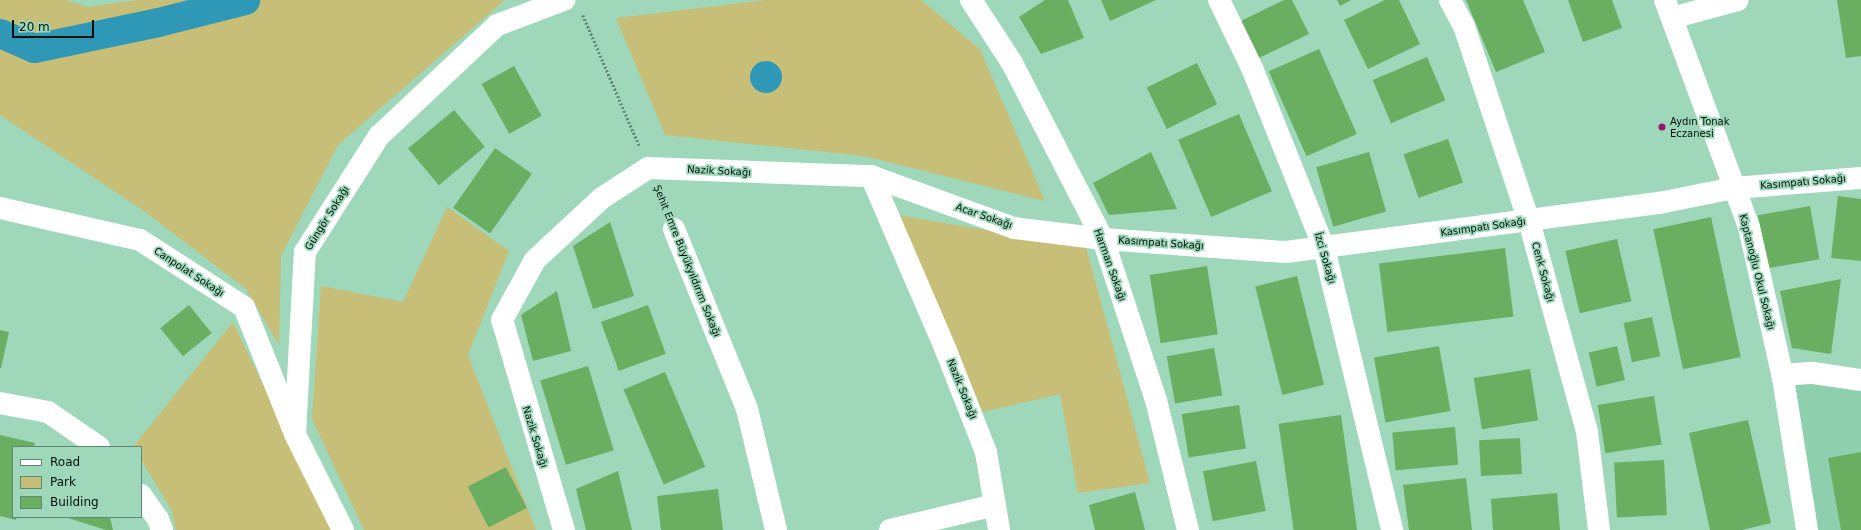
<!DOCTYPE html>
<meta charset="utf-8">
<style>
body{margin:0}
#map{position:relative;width:1861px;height:530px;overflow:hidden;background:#9ed7ba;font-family:"DejaVu Sans",sans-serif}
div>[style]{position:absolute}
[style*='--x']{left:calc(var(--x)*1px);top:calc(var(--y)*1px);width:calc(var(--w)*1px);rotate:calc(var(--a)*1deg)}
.built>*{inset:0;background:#8ecfae}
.green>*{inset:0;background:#c7be78}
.water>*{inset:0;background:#2f98b7}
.round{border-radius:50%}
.canal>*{height:29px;margin:-14.5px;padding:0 14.5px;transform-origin:14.5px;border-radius:14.5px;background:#2f98b7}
.building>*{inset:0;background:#6aae62;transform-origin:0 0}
.path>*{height:2.5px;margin-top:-1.25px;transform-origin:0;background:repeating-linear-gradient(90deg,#5f8873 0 2px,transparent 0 4px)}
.minor>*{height:22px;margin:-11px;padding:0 11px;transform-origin:11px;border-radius:11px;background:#fff}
.dots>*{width:11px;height:11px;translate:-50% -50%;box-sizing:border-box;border:2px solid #9ed7ba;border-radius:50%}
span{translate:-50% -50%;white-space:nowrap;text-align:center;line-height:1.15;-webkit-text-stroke:3.5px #9ed7ba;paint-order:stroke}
.poi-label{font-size:10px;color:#001209}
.left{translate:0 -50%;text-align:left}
.street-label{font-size:10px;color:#001209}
.legend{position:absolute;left:12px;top:446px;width:130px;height:72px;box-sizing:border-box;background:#9ed7ba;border:1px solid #5f8873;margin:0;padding:5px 7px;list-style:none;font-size:12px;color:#001209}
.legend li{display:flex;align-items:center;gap:8px;height:20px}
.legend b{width:20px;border:1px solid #5f8873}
.scale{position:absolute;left:12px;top:20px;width:82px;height:18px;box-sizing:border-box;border:2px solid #001209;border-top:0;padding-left:5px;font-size:12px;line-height:14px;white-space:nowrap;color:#001209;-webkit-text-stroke:3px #9ed7ba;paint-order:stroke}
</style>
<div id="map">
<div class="built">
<i style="clip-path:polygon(1789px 367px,1861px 375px,1861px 530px,1817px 530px)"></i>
</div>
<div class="green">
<i style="clip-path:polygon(0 0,66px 0,88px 7px,138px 0,505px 0,338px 145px,281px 256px,279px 345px,246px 289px,144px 211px,0 115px)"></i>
<i style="clip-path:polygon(767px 0,921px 0,980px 49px,1045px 201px,864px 156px,665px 135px,616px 18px)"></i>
<i style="clip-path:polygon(447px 207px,509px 251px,468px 355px,536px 530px,364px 530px,312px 419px,321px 286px,403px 302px)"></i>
<i style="clip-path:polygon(898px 215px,1086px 247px,1150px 483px,1078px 493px,1060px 394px,983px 412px)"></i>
<i style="clip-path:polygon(233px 322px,332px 530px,176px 530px,171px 509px,141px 460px,141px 447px,133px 447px)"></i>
</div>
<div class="water">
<i class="round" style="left:750px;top:61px;width:32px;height:32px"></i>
</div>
<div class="canal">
<i style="--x:0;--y:33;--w:37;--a:24"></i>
<i style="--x:34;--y:48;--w:127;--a:-11.8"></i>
<i style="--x:158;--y:22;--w:90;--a:-14.2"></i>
</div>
<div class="building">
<i style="clip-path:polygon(1045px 0,1068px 0,1084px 38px,1041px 54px,1019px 17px)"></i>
<i style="clip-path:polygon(1101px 0,1156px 0,1110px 21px)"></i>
<i style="clip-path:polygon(1284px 0,1292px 0,1309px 34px,1259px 58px,1241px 21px)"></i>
<i style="clip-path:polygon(1337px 0,1351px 0,1340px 6px)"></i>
<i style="clip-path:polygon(1385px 0,1399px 0,1420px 44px,1368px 69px,1344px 20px)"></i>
<i style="clip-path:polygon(1466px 0,1523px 0,1545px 52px,1496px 72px)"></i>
<i style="clip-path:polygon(1568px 0,1612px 0,1622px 28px,1583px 42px)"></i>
<i style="clip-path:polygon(1837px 0,1861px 0,1861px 56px,1846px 58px)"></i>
<i style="left:1319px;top:49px;width:93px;height:55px;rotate:66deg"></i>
<i style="left:1427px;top:57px;width:47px;height:59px;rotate:67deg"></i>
<i style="left:1197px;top:63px;width:46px;height:56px;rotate:64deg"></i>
<i style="left:514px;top:66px;width:57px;height:37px;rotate:61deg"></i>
<i style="left:454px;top:110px;width:48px;height:60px;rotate:50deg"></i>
<i style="left:1239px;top:114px;width:84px;height:66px;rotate:67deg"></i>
<i style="left:1448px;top:139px;width:46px;height:47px;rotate:71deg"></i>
<i style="left:495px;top:148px;width:45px;height:73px;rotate:35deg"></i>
<i style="clip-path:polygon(1151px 152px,1177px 209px,1109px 215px,1093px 183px)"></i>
<i style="left:1369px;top:152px;width:62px;height:55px;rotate:74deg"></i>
<i style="clip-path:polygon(1838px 196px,1861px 199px,1861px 261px,1831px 258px)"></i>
<i style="left:1810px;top:206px;width:54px;height:53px;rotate:80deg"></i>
<i style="left:1711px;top:217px;width:143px;height:59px;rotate:78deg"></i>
<i style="clip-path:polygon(610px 222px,634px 296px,593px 309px,573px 246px)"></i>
<i style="left:1617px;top:239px;width:64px;height:53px;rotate:77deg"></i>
<i style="left:1505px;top:248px;width:69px;height:127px;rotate:83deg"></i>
<i style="left:1207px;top:266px;width:69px;height:58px;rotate:81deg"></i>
<i style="left:1297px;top:276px;width:112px;height:43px;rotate:76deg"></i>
<i style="clip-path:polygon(1841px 279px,1831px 354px,1792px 348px,1780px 291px)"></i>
<i style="clip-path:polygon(557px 291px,571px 351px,533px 361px,521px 315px)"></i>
<i style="left:189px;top:305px;width:36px;height:37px;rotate:51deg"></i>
<i style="left:648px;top:305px;width:52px;height:50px;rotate:70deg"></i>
<i style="left:1652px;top:317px;width:40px;height:29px;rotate:78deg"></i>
<i style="clip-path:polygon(0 330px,9px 332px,1px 368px,0 368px)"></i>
<i style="left:1439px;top:346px;width:66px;height:66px;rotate:80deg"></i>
<i style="left:1617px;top:346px;width:35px;height:29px;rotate:77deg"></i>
<i style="left:1214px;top:348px;width:48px;height:48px;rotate:80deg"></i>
<i style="left:588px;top:366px;width:88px;height:50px;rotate:73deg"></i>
<i style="left:1530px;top:369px;width:52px;height:57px;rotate:81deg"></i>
<i style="left:665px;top:372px;width:103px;height:45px;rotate:67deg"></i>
<i style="left:1654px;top:396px;width:49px;height:57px;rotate:81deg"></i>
<i style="left:1239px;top:405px;width:44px;height:58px;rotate:81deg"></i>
<i style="left:1341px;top:415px;width:116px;height:63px;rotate:82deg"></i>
<i style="clip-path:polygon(1748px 420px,1771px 523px,1742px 530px,1710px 530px,1689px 433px)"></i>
<i style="left:1455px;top:427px;width:38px;height:63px;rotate:85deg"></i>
<i style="clip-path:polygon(0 435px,35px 443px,34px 447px,13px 447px,13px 517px,17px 517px,16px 520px,0 516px)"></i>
<i style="left:1520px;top:438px;width:36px;height:41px;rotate:87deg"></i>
<i style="clip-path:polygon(1861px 452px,1861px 530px,1841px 530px,1828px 458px)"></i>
<i style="left:1664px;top:460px;width:55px;height:50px;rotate:87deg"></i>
<i style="left:1256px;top:461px;width:51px;height:54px;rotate:79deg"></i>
<i style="left:506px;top:467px;width:46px;height:43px;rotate:63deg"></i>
<i style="clip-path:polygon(618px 471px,632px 530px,586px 530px,576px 489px)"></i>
<i style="clip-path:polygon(1466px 478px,1472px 530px,1409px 530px,1403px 485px)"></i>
<i style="clip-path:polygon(718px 489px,723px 530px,661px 530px,657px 496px)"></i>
<i style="clip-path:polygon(1135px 492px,1145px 530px,1095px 530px,1089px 505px)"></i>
<i style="clip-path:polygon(1557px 493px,1560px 530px,1493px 530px,1491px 499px)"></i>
<i style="clip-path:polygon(65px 517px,110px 517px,113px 530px,106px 530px)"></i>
</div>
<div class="path">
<i style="--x:583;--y:15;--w:142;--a:66.7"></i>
<i style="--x:659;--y:194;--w:14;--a:65"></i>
</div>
<div class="minor">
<i style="--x:971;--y:0;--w:75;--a:56.9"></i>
<i style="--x:1012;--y:63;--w:198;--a:62.7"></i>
<i style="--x:1103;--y:239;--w:169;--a:71.8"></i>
<i style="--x:1156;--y:400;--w:134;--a:76.2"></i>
<i style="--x:1219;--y:0;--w:76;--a:64.1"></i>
<i style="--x:1252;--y:68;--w:194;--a:68.2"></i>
<i style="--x:1324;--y:248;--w:290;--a:76.4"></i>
<i style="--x:1450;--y:0;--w:30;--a:62"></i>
<i style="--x:1464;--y:26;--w:206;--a:71.6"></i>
<i style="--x:1529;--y:221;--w:219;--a:74.6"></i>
<i style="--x:1587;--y:432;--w:99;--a:83"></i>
<i style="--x:1665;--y:0;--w:242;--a:69.7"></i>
<i style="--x:1749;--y:227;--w:155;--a:77.3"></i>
<i style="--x:1783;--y:378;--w:154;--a:81"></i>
<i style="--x:1672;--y:18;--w:68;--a:-15.3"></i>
<i style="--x:871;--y:176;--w:152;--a:20"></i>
<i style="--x:1014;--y:228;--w:90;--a:7"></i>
<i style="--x:1103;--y:239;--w:183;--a:4.1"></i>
<i style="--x:1286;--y:252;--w:381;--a:-7.5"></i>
<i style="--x:1664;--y:202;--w:71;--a:-11.3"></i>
<i style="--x:1734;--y:188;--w:127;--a:-4.5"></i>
<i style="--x:0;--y:208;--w:144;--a:12.9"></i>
<i style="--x:140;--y:240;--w:124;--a:32.8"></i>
<i style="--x:244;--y:307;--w:131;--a:68.1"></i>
<i style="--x:674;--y:229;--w:194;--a:67.9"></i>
<i style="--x:747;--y:409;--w:124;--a:76.5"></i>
<i style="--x:1782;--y:375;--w:31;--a:-4"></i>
<i style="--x:1813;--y:373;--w:49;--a:8.3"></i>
<i style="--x:0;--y:403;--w:49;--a:10.6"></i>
<i style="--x:48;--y:412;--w:62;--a:34.5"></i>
<i style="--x:141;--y:495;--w:29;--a:55"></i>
<i style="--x:158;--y:519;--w:12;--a:70"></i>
<i style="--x:343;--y:530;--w:107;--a:-116.6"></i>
<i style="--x:295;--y:434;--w:182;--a:-86.9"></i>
<i style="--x:305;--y:252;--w:138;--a:-57.5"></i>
<i style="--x:379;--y:136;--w:162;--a:-43.2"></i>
<i style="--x:497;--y:25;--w:72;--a:-20.5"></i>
<i style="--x:564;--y:530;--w:219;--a:-106.4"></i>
<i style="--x:502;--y:320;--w:68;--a:-61.2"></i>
<i style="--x:535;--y:260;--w:91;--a:-42.8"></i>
<i style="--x:602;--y:198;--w:55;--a:-33.1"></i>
<i style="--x:648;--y:168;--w:223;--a:2.1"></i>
<i style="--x:871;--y:176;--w:187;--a:66.7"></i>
<i style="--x:945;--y:348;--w:112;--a:68.5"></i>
<i style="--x:986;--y:452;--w:79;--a:80.5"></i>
<i style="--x:890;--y:530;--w:108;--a:-13.4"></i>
</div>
<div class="dots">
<i style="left:1662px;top:127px;background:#931672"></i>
</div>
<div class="poi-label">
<span class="left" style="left:1670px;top:127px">Aydın Tonak<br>Eczanesi</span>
</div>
<div class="street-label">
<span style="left:719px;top:171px;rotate:3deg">Nazik Sokağı</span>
<span style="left:1803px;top:182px;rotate:-5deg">Kasımpatı Sokağı</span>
<span style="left:984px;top:216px;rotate:19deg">Acar Sokağı</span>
<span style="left:327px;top:218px;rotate:-58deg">Güngör Sokağı</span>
<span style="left:1483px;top:227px;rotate:-8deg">Kasımpatı Sokağı</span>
<span style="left:1161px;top:243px;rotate:4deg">Kasımpatı Sokağı</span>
<span style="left:1325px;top:258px;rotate:74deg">İzci Sokağı</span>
<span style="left:687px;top:261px;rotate:68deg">Şehit Emre Büyükyıldırım Sokağı</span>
<span style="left:1110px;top:265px;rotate:70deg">Harman Sokağı</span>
<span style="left:189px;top:272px;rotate:33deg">Canpolat Sokağı</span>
<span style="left:1543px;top:272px;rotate:75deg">Cenk Sokağı</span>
<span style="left:1757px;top:272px;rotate:76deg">Kaptanoğlu Okul Sokağı</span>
<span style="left:962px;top:389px;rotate:68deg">Nazik Sokağı</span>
<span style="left:535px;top:437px;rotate:73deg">Nazik Sokağı</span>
</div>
<ul class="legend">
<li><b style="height:5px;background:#fff"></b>Road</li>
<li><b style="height:11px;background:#c7be78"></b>Park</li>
<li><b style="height:11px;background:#6aae62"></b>Building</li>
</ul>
<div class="scale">20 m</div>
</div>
